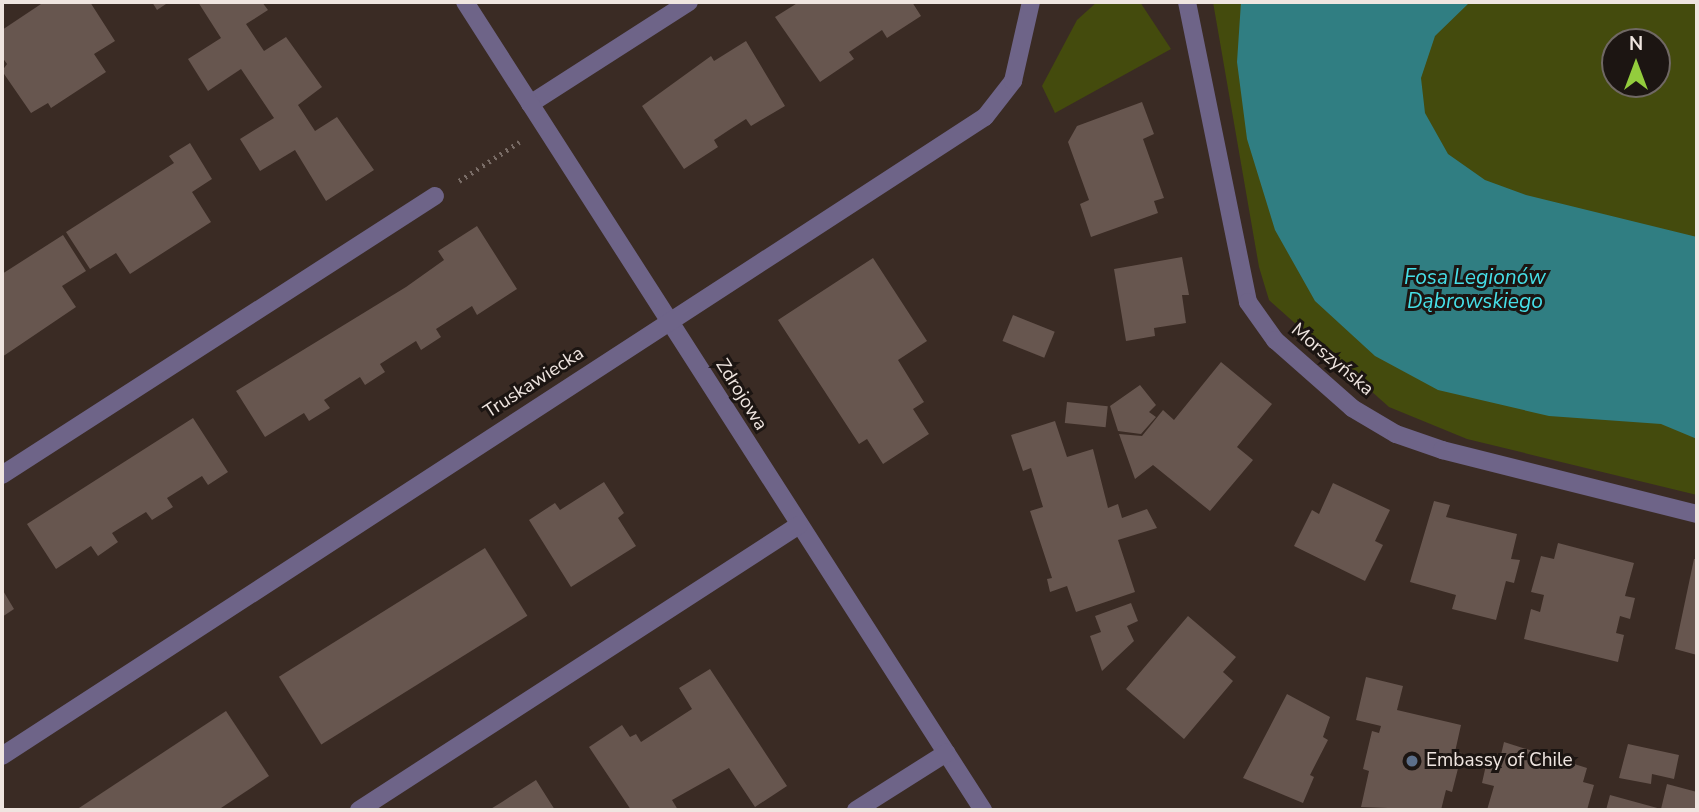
<!DOCTYPE html>
<meta charset="utf-8">
<style>
body{margin:0}
#map{position:relative;width:1699px;height:812px;overflow:hidden;background:#3a2b24;font-family:"Nunito Sans",sans-serif}
div>[style]{position:absolute}
[style*='--x']{left:calc(var(--x)*1px);top:calc(var(--y)*1px);width:calc(var(--w)*1px);rotate:calc(var(--a)*1deg)}
.green>*{inset:0;background:#444b0d}
.water>*{inset:0;background:#307e82}
.building>*{inset:0;background:#67564f;transform-origin:0 0}
.path>*{height:4.5px;margin-top:-2.25px;transform-origin:0;background:repeating-linear-gradient(90deg,#7a6d67 0 2px,transparent 0 7px)}
.service>*{height:18px;margin:-9px;padding:0 9px;transform-origin:9px;border-radius:9px;background:#6e6488}
.minor>*{height:18px;margin:-9px;padding:0 9px;transform-origin:9px;border-radius:9px;background:#6e6488}
.dots>*{width:19px;height:19px;translate:-50% -50%;box-sizing:border-box;border:4px solid #1c1512;border-radius:50%}
span{translate:-50% -50%;white-space:nowrap;text-align:center;line-height:1.15;-webkit-text-stroke:6px #1c1512;paint-order:stroke}
.street-label{font-size:19px;color:#efe5e0}
.poi-label{font-size:19px;color:#efe5e0}
.left{translate:0 -50%;text-align:left}
.water-label{font-size:21px;color:#46dfe7;font-style:italic}
.frame{position:absolute;inset:0;border:4px solid #efe5e0;pointer-events:none}
.north{position:absolute;left:1601px;top:28px;width:70px;height:70px;box-sizing:border-box;background:#1c1512;border:2px solid #706864;border-radius:50%;rotate:0deg;font-size:19px;font-weight:700;line-height:28px;text-align:center;color:#efe5e0}
.north::after{content:'';display:block;margin:auto;width:24px;height:32px;background:#93cc3d;clip-path:polygon(50% 0,100% 100%,50% 72%,0 100%)}
</style>
<div id="map">
<div class="green">
<i style="clip-path:polygon(1097px 2px,1140px 2px,1171px 49px,1055px 113px,1042px 86px,1077px 20px)"></i>
<i style="clip-path:polygon(evenodd,1213px 2px,1697px 2px,1697px 495px,1467px 439px,1389px 407px,1269px 300px,1259px 267px,1213px 2px,1615px 42px,1657px 42px,1657px 84px,1615px 84px,1615px 42px)"></i>
</div>
<div class="water">
<i style="clip-path:polygon(1241px 2px,1470px 2px,1435px 36px,1421px 78px,1425px 113px,1448px 154px,1485px 180px,1526px 195px,1697px 237px,1697px 439px,1661px 424px,1549px 416px,1438px 390px,1375px 356px,1315px 301px,1275px 230px,1247px 139px,1237px 62px)"></i>
</div>
<div class="building">
<i style="clip-path:polygon(44px 2px,90px 2px,115px 41px,94px 54px,106px 72px,51px 108px,48px 103px,31px 113px,2px 71px,7px 64px,2px 57px,2px 30px)"></i>
<i style="clip-path:polygon(152px 2px,169px 2px,157px 10px)"></i>
<i style="clip-path:polygon(198px 2px,262px 2px,268px 10px,246px 24px,264px 51px,286px 37px,322px 87px,298px 105px,315px 131px,337px 117px,374px 170px,326px 201px,295px 150px,260px 171px,240px 139px,274px 118px,241px 69px,208px 91px,188px 59px,221px 38px)"></i>
<i style="clip-path:polygon(799px 2px,912px 2px,921px 16px,887px 38px,882px 30px,849px 52px,854px 59px,820px 82px,775px 17px)"></i>
<i style="clip-path:polygon(746px 41px,785px 106px,751px 126px,746px 119px,729px 130px,714px 140px,718px 147px,684px 169px,642px 106px,711px 56px,714px 61px)"></i>
<i style="clip-path:polygon(1142px 102px,1154px 134px,1143px 139px,1164px 198px,1154px 201px,1158px 213px,1091px 237px,1080px 204px,1089px 200px,1068px 142px,1077px 126px)"></i>
<i style="clip-path:polygon(190px 143px,212px 179px,192px 192px,211px 222px,130px 274px,116px 253px,90px 269px,66px 232px,174px 163px,169px 156px)"></i>
<i style="clip-path:polygon(477px 226px,517px 289px,477px 315px,472px 306px,436px 329px,441px 337px,421px 350px,416px 341px,380px 364px,385px 372px,365px 385px,360px 377px,324px 400px,330px 408px,309px 421px,304px 413px,265px 437px,236px 391px,406px 287px,444px 260px,438px 251px)"></i>
<i style="clip-path:polygon(63px 235px,86px 271px,62px 286px,76px 307px,2px 357px,2px 274px)"></i>
<i style="clip-path:polygon(1182px 257px,1189px 295px,1182px 295px,1186px 323px,1154px 328px,1155px 336px,1126px 341px,1114px 269px)"></i>
<i style="clip-path:polygon(873px 258px,927px 341px,898px 360px,924px 402px,913px 409px,929px 434px,883px 464px,867px 439px,859px 444px,778px 320px)"></i>
<i style="left:1013px;top:315px;width:45px;height:28px;rotate:22deg"></i>
<i style="clip-path:polygon(1221px 362px,1272px 404px,1237px 447px,1253px 460px,1210px 511px,1153px 465px,1135px 479px,1119px 434px,1142px 436px,1163px 410px,1174px 420px)"></i>
<i style="clip-path:polygon(1140px 385px,1156px 405px,1149px 412px,1156px 417px,1141px 434px,1118px 431px,1110px 406px)"></i>
<i style="left:1067px;top:402px;width:41px;height:21px;rotate:6deg"></i>
<i style="clip-path:polygon(193px 418px,228px 472px,208px 485px,202px 476px,167px 498px,173px 507px,152px 520px,146px 512px,112px 533px,118px 542px,98px 556px,91px 546px,56px 569px,27px 524px)"></i>
<i style="clip-path:polygon(1055px 421px,1067px 457px,1093px 449px,1108px 508px,1118px 504px,1122px 518px,1147px 509px,1157px 528px,1118px 540px,1135px 592px,1076px 612px,1067px 586px,1050px 592px,1047px 579px,1052px 578px,1030px 511px,1043px 507px,1031px 468px,1023px 471px,1011px 435px)"></i>
<i style="clip-path:polygon(604px 482px,624px 513px,618px 518px,636px 546px,571px 587px,529px 520px,555px 503px,560px 510px)"></i>
<i style="clip-path:polygon(1333px 483px,1390px 510px,1375px 541px,1383px 545px,1365px 581px,1294px 546px,1312px 510px,1319px 514px)"></i>
<i style="clip-path:polygon(1434px 501px,1450px 505px,1446px 517px,1517px 534px,1511px 559px,1520px 560px,1514px 583px,1506px 581px,1496px 620px,1452px 609px,1456px 595px,1410px 582px)"></i>
<i style="clip-path:polygon(1558px 543px,1634px 563px,1625px 596px,1635px 598px,1630px 619px,1620px 616px,1616px 633px,1624px 635px,1618px 662px,1524px 639px,1531px 609px,1540px 612px,1544px 595px,1531px 592px,1541px 556px,1554px 559px)"></i>
<i style="left:485px;top:548px;width:80px;height:243px;rotate:58deg"></i>
<i style="clip-path:polygon(1694px 559px,1697px 559px,1697px 655px,1675px 649px)"></i>
<i style="clip-path:polygon(2px 589px,14px 609px,2px 617px)"></i>
<i style="clip-path:polygon(1131px 603px,1138px 621px,1127px 626px,1134px 641px,1102px 671px,1090px 636px,1101px 632px,1095px 616px)"></i>
<i style="clip-path:polygon(1188px 616px,1236px 657px,1223px 672px,1233px 681px,1184px 739px,1126px 689px)"></i>
<i style="clip-path:polygon(710px 669px,787px 786px,755px 807px,729px 768px,672px 800px,678px 810px,631px 810px,589px 747px,622px 725px,630px 737px,636px 734px,641px 742px,692px 709px,679px 688px)"></i>
<i style="clip-path:polygon(1366px 677px,1403px 686px,1397px 710px,1461px 725px,1455px 752px,1462px 753px,1452px 792px,1446px 790px,1441px 810px,1361px 807px,1369px 771px,1363px 769px,1372px 731px,1379px 733px,1381px 726px,1356px 720px)"></i>
<i style="clip-path:polygon(1287px 694px,1330px 717px,1323px 737px,1328px 740px,1310px 775px,1314px 777px,1303px 803px,1243px 778px)"></i>
<i style="clip-path:polygon(226px 711px,269px 776px,218px 810px,76px 810px)"></i>
<i style="clip-path:polygon(1504px 742px,1587px 768px,1583px 782px,1594px 785px,1587px 810px,1487px 810px,1494px 786px,1482px 783px,1488px 756px,1500px 759px)"></i>
<i style="clip-path:polygon(1628px 744px,1679px 755px,1674px 779px,1652px 774px,1651px 784px,1619px 778px)"></i>
<i style="clip-path:polygon(536px 780px,555px 810px,489px 810px,502px 802px)"></i>
<i style="clip-path:polygon(1667px 784px,1697px 792px,1697px 810px,1606px 810px,1610px 795px,1661px 809px)"></i>
</div>
<div class="path">
<i style="--x:459;--y:181;--w:72;--a:-33"></i>
</div>
<div class="service">
<i style="--x:530;--y:104;--w:189;--a:-32.7"></i>
</div>
<div class="minor">
<i style="--x:465;--y:2;--w:960;--a:57.34"></i>
<i style="--x:1187;--y:2;--w:306;--a:78.5"></i>
<i style="--x:1248;--y:302;--w:47;--a:54.6"></i>
<i style="--x:1275;--y:340;--w:103;--a:41.4"></i>
<i style="--x:1352;--y:408;--w:51;--a:30.6"></i>
<i style="--x:1396;--y:434;--w:49;--a:19.2"></i>
<i style="--x:1442;--y:450;--w:263;--a:14.1"></i>
<i style="--x:2;--y:475;--w:515;--a:-32.8"></i>
<i style="--x:2;--y:756;--w:1172;--a:-33.03"></i>
<i style="--x:985;--y:117;--w:46;--a:-52.1"></i>
<i style="--x:1013;--y:81;--w:81;--a:-77.2"></i>
<i style="--x:359;--y:810;--w:524;--a:-32.93"></i>
<i style="--x:856;--y:810;--w:107;--a:-32.3"></i>
</div>
<div class="dots">
<i style="left:1412px;top:761px;background:#5c6f8a"></i>
</div>
<div class="street-label">
<span style="left:1332px;top:360px;rotate:40deg">Morszyńska</span>
<span style="left:534px;top:383px;rotate:-33deg">Truskawiecka</span>
<span style="left:741px;top:395px;rotate:58deg">Zdrojowa</span>
</div>
<div class="poi-label">
<span class="left" style="left:1426px;top:761px">Embassy of Chile</span>
</div>
<div class="water-label">
<span style="left:1475px;top:289px">Fosa Legionów<br>Dąbrowskiego</span>
</div>
<div class="frame"></div>
<div class="north">N</div>
</div>
